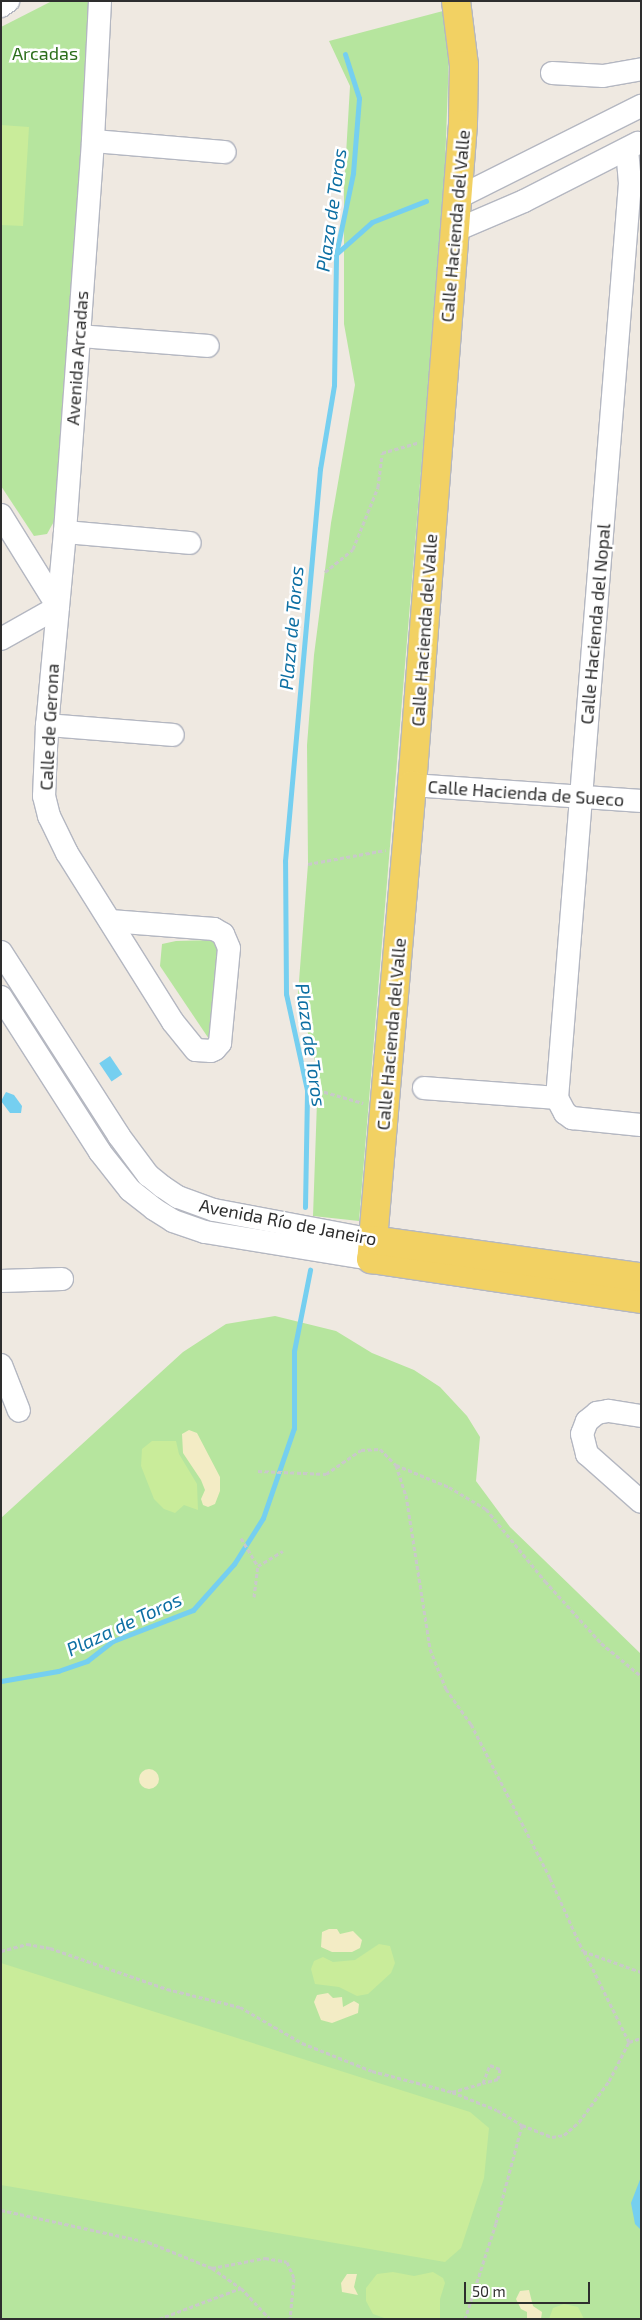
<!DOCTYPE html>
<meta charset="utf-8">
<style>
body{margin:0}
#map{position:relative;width:642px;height:2320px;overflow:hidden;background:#efe9e1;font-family:"Exo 2",sans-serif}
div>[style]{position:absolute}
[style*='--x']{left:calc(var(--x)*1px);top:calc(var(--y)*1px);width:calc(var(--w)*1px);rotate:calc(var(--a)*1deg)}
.green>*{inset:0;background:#b6e59e}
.sand>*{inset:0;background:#f3ecc5}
.round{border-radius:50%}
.pitch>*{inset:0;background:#c9ec9a}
.water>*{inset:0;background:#75cff0;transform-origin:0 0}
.stream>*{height:5px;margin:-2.5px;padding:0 2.5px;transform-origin:2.5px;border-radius:2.5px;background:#75cff0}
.path>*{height:3px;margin-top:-1.5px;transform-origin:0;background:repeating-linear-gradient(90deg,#c9c9c9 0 4px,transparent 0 6.5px)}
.roads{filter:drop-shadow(1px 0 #b4b7c1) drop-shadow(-1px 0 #b4b7c1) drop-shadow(0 1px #b4b7c1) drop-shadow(0 -1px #b4b7c1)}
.minor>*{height:22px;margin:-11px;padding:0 11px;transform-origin:11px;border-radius:11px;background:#fff}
.major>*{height:28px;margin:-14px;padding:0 14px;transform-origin:14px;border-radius:14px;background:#f2d163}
span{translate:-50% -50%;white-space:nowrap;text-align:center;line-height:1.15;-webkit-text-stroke:5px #fff;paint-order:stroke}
.park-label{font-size:18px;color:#2c6e1b}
.street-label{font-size:18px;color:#2e2e2e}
.water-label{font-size:19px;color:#0d6fa3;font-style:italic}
.frame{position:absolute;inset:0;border:2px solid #2e2e2e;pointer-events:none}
.scale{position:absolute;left:464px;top:2282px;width:126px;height:22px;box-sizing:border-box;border:2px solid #2e2e2e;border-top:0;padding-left:6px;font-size:15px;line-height:18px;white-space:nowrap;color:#2e2e2e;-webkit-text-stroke:4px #fff;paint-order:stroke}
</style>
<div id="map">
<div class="green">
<i style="clip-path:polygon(52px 1px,91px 1px,57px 516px,47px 534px,34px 536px,1px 486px,1px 27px)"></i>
<i style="clip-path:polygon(443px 11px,449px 56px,444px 193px,359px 1221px,313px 1216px,318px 1073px,298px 994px,308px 864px,307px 745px,314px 655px,331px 523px,355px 385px,344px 324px,344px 189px,350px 86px,329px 41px)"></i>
<i style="clip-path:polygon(215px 940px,231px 957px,209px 1039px,160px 966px,162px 944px,176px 941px)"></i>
<i style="clip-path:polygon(275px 1316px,336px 1331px,372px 1353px,414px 1370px,440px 1387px,467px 1416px,480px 1437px,476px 1481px,510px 1527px,641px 1654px,641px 2319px,1px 2319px,1px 1518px,183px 1352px,226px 1324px)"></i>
</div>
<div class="sand">
<i style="clip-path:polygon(189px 1430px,197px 1433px,220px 1477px,220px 1491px,215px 1504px,208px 1507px,203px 1505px,201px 1499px,205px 1490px,201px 1480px,183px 1453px,182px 1434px)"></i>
<i class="round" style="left:139px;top:1769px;width:20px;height:20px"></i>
<i style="clip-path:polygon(329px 1929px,337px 1929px,340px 1934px,353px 1931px,362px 1940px,360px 1948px,352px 1952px,332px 1952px,321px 1947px,322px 1932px)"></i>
<i style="clip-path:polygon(328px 1993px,333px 1998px,342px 1997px,343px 2007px,354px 2001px,359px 2004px,358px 2013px,332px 2023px,321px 2020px,314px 2002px,317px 1995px)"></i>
<i style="clip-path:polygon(347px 2274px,357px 2274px,354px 2287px,358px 2295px,342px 2292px,341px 2283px)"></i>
<i style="clip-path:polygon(529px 2290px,533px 2306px,542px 2312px,541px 2319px,527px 2319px,527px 2312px,521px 2309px,516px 2299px,520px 2291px)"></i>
</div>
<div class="pitch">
<i style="clip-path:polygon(1px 125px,29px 127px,23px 226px,1px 225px)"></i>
<i style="clip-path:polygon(152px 1441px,176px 1441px,179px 1454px,197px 1484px,198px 1510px,184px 1505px,175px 1513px,164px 1509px,154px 1499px,141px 1466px,142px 1449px)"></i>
<i style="clip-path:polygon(379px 1944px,390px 1946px,395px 1963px,391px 1973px,368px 1994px,357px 1996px,339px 1987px,315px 1984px,311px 1969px,314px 1961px,323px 1957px,333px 1962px,355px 1960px)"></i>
<i style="clip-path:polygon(1px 1963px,470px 2112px,489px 2128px,484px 2178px,461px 2248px,445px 2262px,1px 2185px)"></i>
<i style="clip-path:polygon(393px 2272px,414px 2276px,433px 2272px,443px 2278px,445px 2283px,440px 2299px,440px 2319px,387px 2319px,373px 2314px,366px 2301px,366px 2288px,377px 2274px)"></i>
<i style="clip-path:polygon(564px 2304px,578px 2307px,584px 2319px,549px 2319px,553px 2308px)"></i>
</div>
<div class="water">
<i style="left:110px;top:1056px;width:22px;height:13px;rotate:56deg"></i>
<i style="clip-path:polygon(6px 1092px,14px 1095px,22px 1106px,21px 1113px,10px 1113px,1px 1101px)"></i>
<i style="clip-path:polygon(641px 2177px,641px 2230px,635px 2224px,631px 2203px)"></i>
</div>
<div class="stream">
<i style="--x:336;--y:254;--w:48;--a:-41.6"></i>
<i style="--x:372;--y:222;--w:58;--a:-21.3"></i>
<i style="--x:305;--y:1207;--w:117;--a:-89"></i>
<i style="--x:307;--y:1090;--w:98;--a:-102.3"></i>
<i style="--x:286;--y:994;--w:133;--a:-90.4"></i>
<i style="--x:285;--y:861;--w:394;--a:-84.9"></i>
<i style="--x:320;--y:469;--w:85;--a:-80.5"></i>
<i style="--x:334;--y:385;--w:131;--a:-89.1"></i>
<i style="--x:336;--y:254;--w:83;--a:-78.1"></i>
<i style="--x:353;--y:173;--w:75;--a:-85.4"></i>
<i style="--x:359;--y:98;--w:46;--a:-107.7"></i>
<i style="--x:1;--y:1681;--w:58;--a:-10"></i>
<i style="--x:58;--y:1671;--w:31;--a:-19"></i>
<i style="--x:87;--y:1661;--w:33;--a:-38"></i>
<i style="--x:113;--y:1641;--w:86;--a:-21.2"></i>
<i style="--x:193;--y:1610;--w:62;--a:-48.3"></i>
<i style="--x:234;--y:1564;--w:54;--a:-57.8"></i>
<i style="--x:263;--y:1518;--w:95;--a:-71"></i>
<i style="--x:294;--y:1428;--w:77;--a:-90"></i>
<i style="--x:294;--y:1351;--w:83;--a:-78.8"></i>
</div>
<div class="path">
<i style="--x:325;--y:572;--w:36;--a:-39"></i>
<i style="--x:353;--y:549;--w:67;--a:-68"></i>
<i style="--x:378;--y:487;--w:34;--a:-83"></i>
<i style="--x:382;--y:453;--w:37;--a:-16"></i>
<i style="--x:308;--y:864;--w:79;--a:-10.2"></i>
<i style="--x:318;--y:1090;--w:47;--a:16.1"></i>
<i style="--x:396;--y:1465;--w:32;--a:72"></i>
<i style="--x:406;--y:1495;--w:156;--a:81.1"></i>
<i style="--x:430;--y:1649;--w:43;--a:68.2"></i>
<i style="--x:446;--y:1689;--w:43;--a:54.5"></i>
<i style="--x:471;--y:1724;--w:173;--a:62.8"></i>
<i style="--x:550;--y:1878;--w:80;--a:65.7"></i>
<i style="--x:583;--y:1951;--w:62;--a:19.9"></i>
<i style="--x:258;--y:1471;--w:68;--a:2.5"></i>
<i style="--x:326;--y:1474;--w:42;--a:-34.4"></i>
<i style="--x:361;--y:1450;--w:19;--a:-3"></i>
<i style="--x:380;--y:1449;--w:23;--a:45"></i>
<i style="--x:396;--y:1465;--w:57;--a:22.5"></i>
<i style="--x:449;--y:1487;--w:43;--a:30.7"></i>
<i style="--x:486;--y:1509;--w:93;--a:50.7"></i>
<i style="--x:545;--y:1581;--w:84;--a:47.9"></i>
<i style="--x:601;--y:1643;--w:52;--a:39.5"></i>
<i style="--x:241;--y:1538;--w:33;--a:59"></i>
<i style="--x:258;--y:1566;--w:29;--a:-31"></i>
<i style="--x:254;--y:1597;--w:31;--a:-83"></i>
<i style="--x:1;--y:1951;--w:27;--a:-15"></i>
<i style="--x:27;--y:1944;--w:23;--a:10"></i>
<i style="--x:50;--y:1948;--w:124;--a:19.3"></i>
<i style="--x:167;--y:1989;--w:75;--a:13.9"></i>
<i style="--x:240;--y:2007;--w:72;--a:30.1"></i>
<i style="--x:302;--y:2043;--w:75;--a:21.8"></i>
<i style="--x:372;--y:2071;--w:83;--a:14.7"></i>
<i style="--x:452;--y:2092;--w:48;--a:21.8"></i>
<i style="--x:497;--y:2110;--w:29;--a:31"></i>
<i style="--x:522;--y:2125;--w:101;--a:104.9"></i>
<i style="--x:496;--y:2223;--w:101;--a:107.9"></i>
<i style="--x:629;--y:2042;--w:13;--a:-18"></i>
<i style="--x:452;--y:2092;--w:32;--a:-16"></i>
<i style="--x:483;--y:2083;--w:19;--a:-69"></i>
<i style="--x:490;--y:2065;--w:11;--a:22"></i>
<i style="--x:500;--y:2069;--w:10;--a:101"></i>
<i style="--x:498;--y:2079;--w:16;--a:165"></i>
<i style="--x:522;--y:2125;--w:32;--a:22"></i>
<i style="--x:552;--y:2137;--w:12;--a:-9"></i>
<i style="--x:564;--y:2135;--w:20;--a:-41"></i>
<i style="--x:579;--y:2122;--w:51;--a:-53.8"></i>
<i style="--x:609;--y:2081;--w:44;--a:-62.9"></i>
<i style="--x:629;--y:2042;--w:102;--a:-116.3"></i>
<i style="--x:1;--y:2210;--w:150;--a:12.3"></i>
<i style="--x:148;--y:2242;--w:69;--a:22.1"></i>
<i style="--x:212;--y:2268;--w:35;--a:35"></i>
<i style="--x:241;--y:2288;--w:42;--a:46.9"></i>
<i style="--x:212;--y:2268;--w:54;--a:-10.7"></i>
<i style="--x:265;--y:2258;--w:22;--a:10"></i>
<i style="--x:287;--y:2262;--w:17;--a:66"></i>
<i style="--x:294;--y:2278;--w:41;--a:95.6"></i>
<i style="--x:159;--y:2319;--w:88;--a:-20.7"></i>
</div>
<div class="roads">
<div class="minor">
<i style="--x:100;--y:1;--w:140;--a:92.9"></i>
<i style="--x:93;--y:141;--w:392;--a:94.1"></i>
<i style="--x:65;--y:532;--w:194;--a:95.3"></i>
<i style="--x:47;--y:725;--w:71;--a:92.4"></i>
<i style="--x:44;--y:796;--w:21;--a:76"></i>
<i style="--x:49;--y:816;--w:41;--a:64.1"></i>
<i style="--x:67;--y:853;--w:199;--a:57.9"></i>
<i style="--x:173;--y:1022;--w:36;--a:51"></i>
<i style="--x:196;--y:1050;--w:15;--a:4"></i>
<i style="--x:211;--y:1051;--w:4;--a:-27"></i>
<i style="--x:215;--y:1049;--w:8;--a:-50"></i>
<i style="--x:220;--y:1043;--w:95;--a:-84.6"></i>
<i style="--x:229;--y:948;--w:15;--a:-113"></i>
<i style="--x:223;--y:934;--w:10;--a:-151"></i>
<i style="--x:214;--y:929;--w:104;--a:-175.6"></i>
<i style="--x:1;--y:6;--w:9;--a:-36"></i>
<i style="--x:552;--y:73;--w:51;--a:3.4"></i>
<i style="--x:603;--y:76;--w:39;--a:-10"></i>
<i style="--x:93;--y:141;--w:132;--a:4.8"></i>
<i style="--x:627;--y:149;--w:34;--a:85"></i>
<i style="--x:630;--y:183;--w:918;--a:94.56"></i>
<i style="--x:557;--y:1098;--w:17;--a:62"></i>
<i style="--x:565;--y:1113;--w:9;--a:36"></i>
<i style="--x:572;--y:1118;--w:69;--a:5.8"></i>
<i style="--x:457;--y:198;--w:206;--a:-26.6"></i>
<i style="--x:454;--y:231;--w:76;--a:-23.2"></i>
<i style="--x:524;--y:201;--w:128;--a:-27"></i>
<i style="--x:79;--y:336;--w:129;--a:4.4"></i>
<i style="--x:1;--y:515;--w:108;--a:58.2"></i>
<i style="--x:65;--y:532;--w:125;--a:5"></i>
<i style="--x:1;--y:639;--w:65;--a:-29.3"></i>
<i style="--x:47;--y:725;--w:126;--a:4.5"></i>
<i style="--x:412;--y:785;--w:230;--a:4"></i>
<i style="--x:1;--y:952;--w:219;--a:57.3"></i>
<i style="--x:119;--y:1136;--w:49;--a:53.4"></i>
<i style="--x:148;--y:1175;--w:19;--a:39"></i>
<i style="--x:163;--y:1187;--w:18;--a:34"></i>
<i style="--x:178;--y:1197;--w:38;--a:20"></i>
<i style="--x:214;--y:1210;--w:162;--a:10.7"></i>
<i style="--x:1;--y:997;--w:184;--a:57.4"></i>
<i style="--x:100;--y:1152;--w:48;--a:51.7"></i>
<i style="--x:130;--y:1190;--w:31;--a:38"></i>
<i style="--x:154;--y:1209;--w:22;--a:32"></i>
<i style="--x:173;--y:1221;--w:34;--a:19"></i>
<i style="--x:205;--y:1232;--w:168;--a:9.2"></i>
<i style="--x:424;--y:1088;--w:133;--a:4.3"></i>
<i style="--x:1;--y:1281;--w:61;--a:-1.9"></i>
<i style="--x:1;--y:1365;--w:49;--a:68.6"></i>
<i style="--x:641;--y:1416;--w:33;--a:-171"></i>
<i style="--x:608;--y:1411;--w:11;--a:170"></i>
<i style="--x:597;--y:1413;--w:13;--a:141"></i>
<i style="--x:587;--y:1421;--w:14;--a:111"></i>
<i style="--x:582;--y:1434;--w:21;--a:76"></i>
<i style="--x:587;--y:1454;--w:72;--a:41.6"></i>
</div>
<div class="major">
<i style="--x:456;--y:1;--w:64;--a:82.9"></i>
<i style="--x:464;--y:65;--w:59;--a:91"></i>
<i style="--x:463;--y:124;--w:663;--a:94.41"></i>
<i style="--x:412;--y:785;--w:476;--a:94.9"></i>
<i style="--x:371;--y:1259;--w:273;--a:8.4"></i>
<i style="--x:373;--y:1240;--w:271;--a:7.9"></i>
</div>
</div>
<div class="park-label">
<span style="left:45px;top:53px">Arcadas</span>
</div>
<div class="street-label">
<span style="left:455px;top:226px;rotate:-85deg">Calle Hacienda del Valle</span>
<span style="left:77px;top:358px;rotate:-86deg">Avenida Arcadas</span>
<span style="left:595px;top:624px;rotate:-85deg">Calle Hacienda del Nopal</span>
<span style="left:424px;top:630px;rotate:-86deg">Calle Hacienda del Valle</span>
<span style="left:49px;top:727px;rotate:-87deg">Calle de Gerona</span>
<span style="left:526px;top:793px;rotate:4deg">Calle Hacienda de Sueco</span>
<span style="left:391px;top:1034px;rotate:-85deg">Calle Hacienda del Valle</span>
<span style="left:288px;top:1222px;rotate:11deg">Avenida Río de Janeiro</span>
</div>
<div class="water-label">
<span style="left:331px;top:210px;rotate:-82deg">Plaza de Toros</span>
<span style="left:291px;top:628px;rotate:-85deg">Plaza de Toros</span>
<span style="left:311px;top:1045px;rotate:82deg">Plaza de Toros</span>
<span style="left:124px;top:1624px;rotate:-25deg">Plaza de Toros</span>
</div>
<div class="frame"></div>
<div class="scale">50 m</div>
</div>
